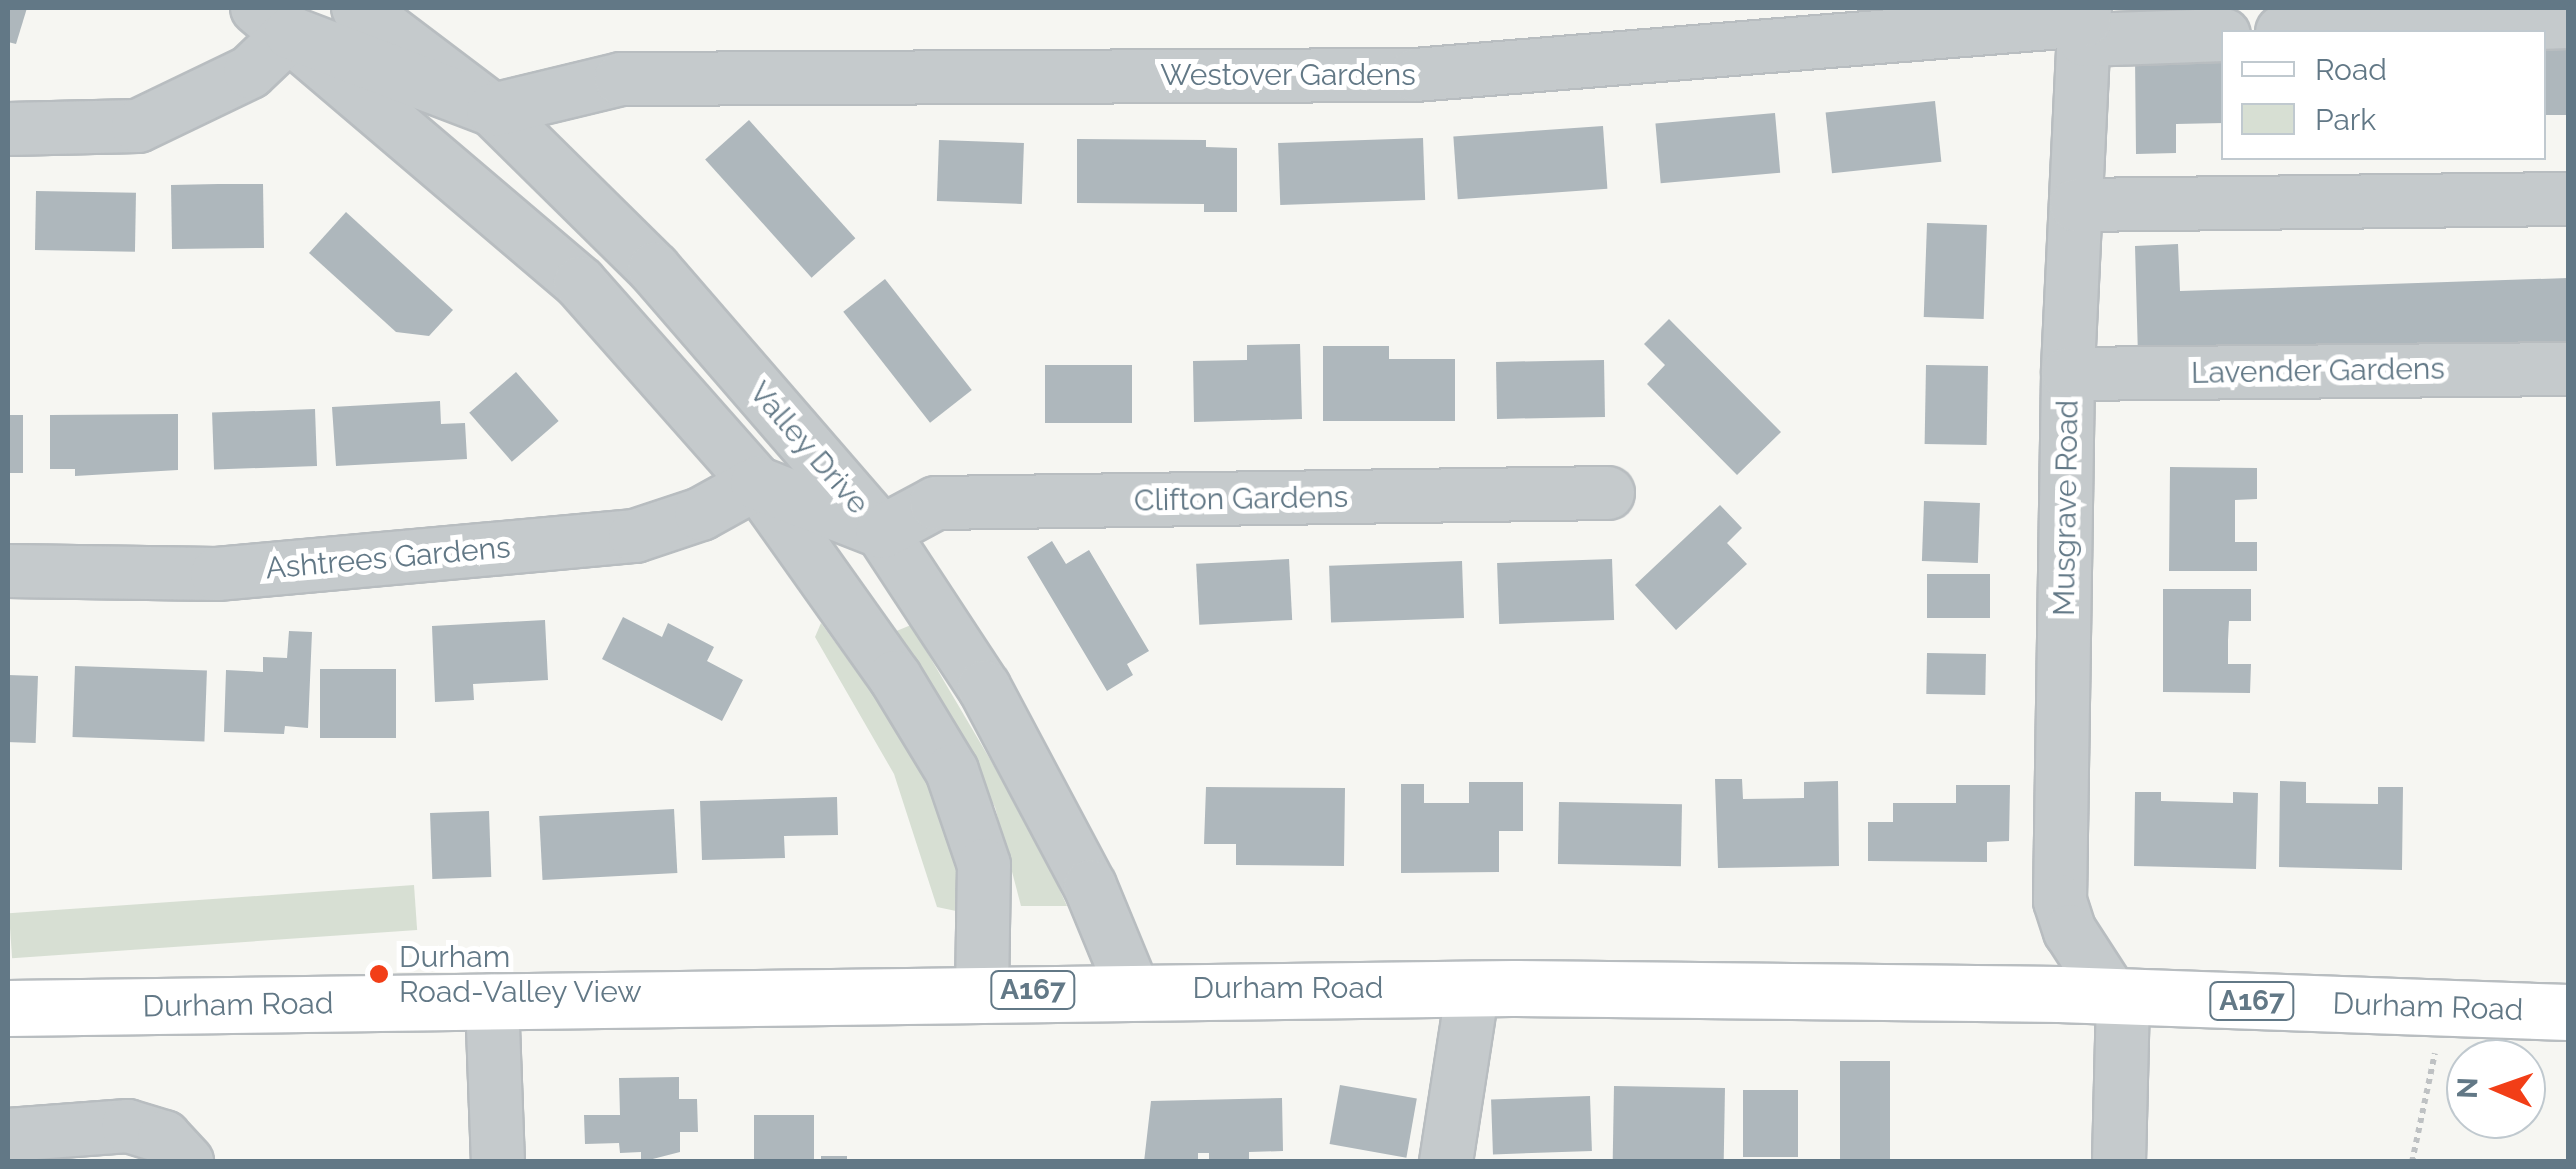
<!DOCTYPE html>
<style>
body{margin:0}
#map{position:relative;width:2576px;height:1169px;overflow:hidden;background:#f6f6f2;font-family:Raleway,sans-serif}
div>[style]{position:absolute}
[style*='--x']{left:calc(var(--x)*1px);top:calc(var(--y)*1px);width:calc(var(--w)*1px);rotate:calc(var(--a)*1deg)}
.green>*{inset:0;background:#d7dfd3;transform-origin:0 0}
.building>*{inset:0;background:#aeb7bc;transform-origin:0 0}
.path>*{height:6px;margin-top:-3px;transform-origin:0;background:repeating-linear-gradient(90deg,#bec1c3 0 5px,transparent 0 10px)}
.roads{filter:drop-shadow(2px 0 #b8bdc0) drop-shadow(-2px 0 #b8bdc0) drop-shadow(0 2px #b8bdc0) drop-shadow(0 -2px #b8bdc0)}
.minor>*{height:52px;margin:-26px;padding:0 26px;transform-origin:26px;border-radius:26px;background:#c5cacc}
.major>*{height:55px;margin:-27.5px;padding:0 27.5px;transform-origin:27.5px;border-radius:27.5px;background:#fff}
.dots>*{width:28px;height:28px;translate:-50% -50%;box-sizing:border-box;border:5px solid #fff;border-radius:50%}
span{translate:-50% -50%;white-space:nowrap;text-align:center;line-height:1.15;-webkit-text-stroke:10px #fff;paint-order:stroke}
.shield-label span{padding:2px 8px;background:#fff;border:2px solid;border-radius:8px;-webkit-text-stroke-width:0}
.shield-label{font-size:28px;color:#627886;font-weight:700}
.street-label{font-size:30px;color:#627886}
.poi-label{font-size:30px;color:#627886}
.left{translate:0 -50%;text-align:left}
.frame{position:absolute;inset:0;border:10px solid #627886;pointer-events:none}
.legend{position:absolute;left:2221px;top:30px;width:325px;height:130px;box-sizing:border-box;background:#fff;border:2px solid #c0c9cf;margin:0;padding:12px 18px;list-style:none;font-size:30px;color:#627886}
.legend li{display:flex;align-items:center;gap:20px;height:50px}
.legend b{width:50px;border:2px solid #c0c9cf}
.north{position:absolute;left:2446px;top:1039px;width:100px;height:100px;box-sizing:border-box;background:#fff;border:2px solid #c0c9cf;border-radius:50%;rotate:272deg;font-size:28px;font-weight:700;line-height:40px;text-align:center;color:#627886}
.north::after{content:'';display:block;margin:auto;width:35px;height:45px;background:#f23e17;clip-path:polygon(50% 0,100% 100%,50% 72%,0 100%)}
</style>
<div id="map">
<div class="green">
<i style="clip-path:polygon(821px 623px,898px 728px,945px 813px,965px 886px,956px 911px,937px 907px,894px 774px,815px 637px)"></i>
<i style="clip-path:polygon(911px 625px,1034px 834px,1067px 906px,1021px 906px,995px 807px,894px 632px)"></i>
<i style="left:414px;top:885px;width:45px;height:406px;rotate:86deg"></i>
</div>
<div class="building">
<i style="clip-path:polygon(8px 8px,27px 8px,16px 44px,8px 42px)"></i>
<i style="left:2544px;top:46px;width:24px;height:69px"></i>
<i style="clip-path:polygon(2224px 54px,2224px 123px,2176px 124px,2176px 153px,2136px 154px,2135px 57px)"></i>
<i style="left:1935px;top:101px;width:61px;height:110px;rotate:84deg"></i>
<i style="left:1775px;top:113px;width:60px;height:120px;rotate:85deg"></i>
<i style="left:749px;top:120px;width:159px;height:59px;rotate:48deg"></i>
<i style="left:1603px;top:126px;width:63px;height:150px;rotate:86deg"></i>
<i style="left:1423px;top:138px;width:62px;height:145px;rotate:88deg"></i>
<i style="clip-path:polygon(1077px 139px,1206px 140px,1206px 147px,1237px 148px,1237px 212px,1204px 212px,1204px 204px,1077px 203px)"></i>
<i style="left:939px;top:140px;width:85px;height:61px;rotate:2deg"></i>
<i style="clip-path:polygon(218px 184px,263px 184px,264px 248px,172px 249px,171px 185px)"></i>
<i style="left:36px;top:191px;width:100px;height:59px;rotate:1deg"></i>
<i style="clip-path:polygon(346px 212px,453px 310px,429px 336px,396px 332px,309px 253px)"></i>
<i style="left:1927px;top:223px;width:60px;height:94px;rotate:2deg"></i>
<i style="clip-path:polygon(2178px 244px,2180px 291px,2568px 278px,2568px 343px,2138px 357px,2135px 246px)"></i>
<i style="left:885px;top:279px;width:141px;height:53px;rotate:52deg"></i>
<i style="clip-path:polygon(1669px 319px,1781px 432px,1737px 475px,1647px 384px,1665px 365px,1644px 344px)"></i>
<i style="clip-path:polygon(1300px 344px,1302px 419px,1194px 422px,1193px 361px,1247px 360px,1247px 345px)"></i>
<i style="clip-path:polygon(1323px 346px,1389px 346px,1389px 359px,1455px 359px,1455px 421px,1323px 421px)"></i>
<i style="left:1604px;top:360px;width:57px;height:108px;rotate:89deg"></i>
<i style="left:1045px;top:365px;width:87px;height:58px"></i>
<i style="left:1926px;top:365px;width:62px;height:79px;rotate:1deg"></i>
<i style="left:516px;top:372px;width:65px;height:62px;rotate:49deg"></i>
<i style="clip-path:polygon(440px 401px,441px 424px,465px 423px,467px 459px,336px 466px,332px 407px)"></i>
<i style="left:315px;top:409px;width:57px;height:103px;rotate:88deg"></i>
<i style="clip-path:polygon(178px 414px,178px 470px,75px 476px,75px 469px,50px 469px,50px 415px)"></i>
<i style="left:8px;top:415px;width:15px;height:58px"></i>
<i style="clip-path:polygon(2170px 467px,2257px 468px,2257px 499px,2235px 500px,2235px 542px,2257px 542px,2257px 571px,2169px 571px)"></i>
<i style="left:1924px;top:501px;width:56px;height:60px;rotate:2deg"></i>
<i style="clip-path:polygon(1720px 505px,1742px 528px,1727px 543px,1747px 564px,1676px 630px,1635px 585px)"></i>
<i style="clip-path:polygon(1052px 541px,1066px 564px,1089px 550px,1149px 651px,1127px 664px,1133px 675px,1107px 691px,1027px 557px)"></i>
<i style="left:1289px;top:559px;width:61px;height:93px;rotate:87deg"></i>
<i style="left:1612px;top:559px;width:61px;height:115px;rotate:88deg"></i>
<i style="left:1462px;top:561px;width:57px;height:133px;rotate:88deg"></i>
<i style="left:1927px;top:574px;width:63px;height:44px"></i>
<i style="clip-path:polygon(2163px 589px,2251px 589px,2251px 621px,2229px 621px,2228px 640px,2228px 664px,2251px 664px,2250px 693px,2163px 692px)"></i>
<i style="clip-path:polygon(623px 617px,662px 637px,668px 623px,714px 647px,707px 661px,743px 680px,722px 721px,602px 659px)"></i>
<i style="clip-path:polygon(545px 620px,548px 680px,473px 684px,474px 700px,435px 702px,432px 626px)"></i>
<i style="clip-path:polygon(289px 631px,312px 632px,308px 728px,285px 726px,284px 734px,224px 732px,226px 670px,263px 672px,263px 657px,287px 658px)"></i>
<i style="left:1927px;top:653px;width:59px;height:41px;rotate:1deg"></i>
<i style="left:75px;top:666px;width:132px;height:71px;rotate:2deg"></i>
<i style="left:320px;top:669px;width:76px;height:69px"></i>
<i style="left:8px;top:675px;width:30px;height:67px;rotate:2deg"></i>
<i style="clip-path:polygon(1715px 779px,1742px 779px,1743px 799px,1804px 798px,1804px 782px,1838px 781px,1839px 866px,1718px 868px)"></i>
<i style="clip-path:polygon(2280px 781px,2306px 782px,2306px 803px,2378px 804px,2378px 787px,2403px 787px,2402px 870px,2279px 867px)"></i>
<i style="clip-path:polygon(1469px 782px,1523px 782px,1523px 831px,1499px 831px,1499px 872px,1401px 873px,1401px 784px,1424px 784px,1424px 803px,1469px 803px)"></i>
<i style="clip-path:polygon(1956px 785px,2010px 785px,2009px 841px,1987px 842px,1987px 862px,1868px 861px,1868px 822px,1893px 822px,1893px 803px,1956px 803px)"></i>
<i style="clip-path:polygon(1206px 787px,1345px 788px,1344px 866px,1236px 865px,1236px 844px,1204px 844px)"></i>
<i style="clip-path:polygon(2135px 792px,2161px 792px,2161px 801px,2233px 803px,2233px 792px,2258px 793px,2256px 869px,2134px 866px)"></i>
<i style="clip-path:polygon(837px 797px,838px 835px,784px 836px,785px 858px,702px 860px,700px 801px)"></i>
<i style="left:1559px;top:802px;width:123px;height:62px;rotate:1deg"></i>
<i style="left:674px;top:809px;width:64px;height:135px;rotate:87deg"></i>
<i style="left:489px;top:811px;width:66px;height:59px;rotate:88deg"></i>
<i style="left:1840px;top:1061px;width:50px;height:101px"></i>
<i style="clip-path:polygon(679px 1077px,679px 1099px,697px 1099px,698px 1132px,680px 1132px,680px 1152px,641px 1162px,641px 1152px,620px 1153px,619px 1143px,585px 1144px,584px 1115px,620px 1115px,619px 1078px)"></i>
<i style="left:1340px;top:1085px;width:78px;height:60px;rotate:10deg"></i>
<i style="left:1614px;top:1086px;width:111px;height:73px;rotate:1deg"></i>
<i style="left:1743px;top:1090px;width:55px;height:67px"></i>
<i style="left:1590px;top:1096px;width:55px;height:99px;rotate:88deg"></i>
<i style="clip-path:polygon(1282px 1098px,1283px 1151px,1249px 1152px,1249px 1162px,1209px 1162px,1209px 1153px,1198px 1153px,1198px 1162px,1144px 1162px,1151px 1101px)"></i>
<i style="left:754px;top:1115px;width:60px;height:47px"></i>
<i style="left:821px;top:1156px;width:26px;height:6px"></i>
</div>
<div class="path">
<i style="--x:2412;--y:1162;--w:111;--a:-78.1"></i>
</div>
<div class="roads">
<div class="minor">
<i style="--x:257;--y:8;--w:424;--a:40.4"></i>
<i style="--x:580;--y:283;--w:267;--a:48.5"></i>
<i style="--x:757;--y:483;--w:238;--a:54.6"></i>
<i style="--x:895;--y:677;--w:110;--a:58.8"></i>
<i style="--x:952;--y:771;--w:99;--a:71.2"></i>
<i style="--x:984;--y:865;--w:126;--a:90.9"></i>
<i style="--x:358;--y:8;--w:169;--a:37.1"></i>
<i style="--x:493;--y:110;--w:226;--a:44.6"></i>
<i style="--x:654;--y:269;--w:348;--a:49.1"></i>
<i style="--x:882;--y:532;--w:186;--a:56.7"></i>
<i style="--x:984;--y:687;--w:225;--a:62"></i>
<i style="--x:1090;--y:886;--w:110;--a:67.6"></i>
<i style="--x:2085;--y:8;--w:366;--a:92.7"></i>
<i style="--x:2068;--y:374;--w:527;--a:90.87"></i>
<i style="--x:2060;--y:901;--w:32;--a:72"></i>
<i style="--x:2070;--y:931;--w:77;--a:57.1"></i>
<i style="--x:2282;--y:32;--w:286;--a:-2"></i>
<i style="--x:2085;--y:40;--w:139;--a:-2.1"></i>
<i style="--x:8;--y:129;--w:130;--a:-1.3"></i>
<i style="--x:138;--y:126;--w:124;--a:-25.7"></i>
<i style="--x:250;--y:72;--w:57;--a:-43.6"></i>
<i style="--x:291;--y:33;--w:216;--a:20.9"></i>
<i style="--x:493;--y:110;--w:132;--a:-13.6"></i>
<i style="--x:621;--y:79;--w:794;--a:-0.29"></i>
<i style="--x:1415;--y:75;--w:672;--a:-4.69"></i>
<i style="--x:2076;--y:205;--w:492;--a:-0.7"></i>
<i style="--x:2068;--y:374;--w:500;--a:-0.57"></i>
<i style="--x:8;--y:571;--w:209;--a:0.8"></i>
<i style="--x:217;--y:574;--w:420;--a:-5.2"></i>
<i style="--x:635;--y:536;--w:70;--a:-18.4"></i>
<i style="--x:701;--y:514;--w:64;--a:-29"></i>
<i style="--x:757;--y:483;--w:134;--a:21.4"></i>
<i style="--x:882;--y:532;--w:61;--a:-28.2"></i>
<i style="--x:936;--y:503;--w:672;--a:-0.85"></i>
<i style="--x:492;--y:1000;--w:162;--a:87.9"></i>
<i style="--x:8;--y:1135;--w:120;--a:-4.3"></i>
<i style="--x:128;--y:1126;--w:38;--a:17"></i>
<i style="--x:164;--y:1137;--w:34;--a:47"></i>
<i style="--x:1446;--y:1162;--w:176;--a:-81.2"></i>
<i style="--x:2119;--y:1162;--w:166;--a:-88.6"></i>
</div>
<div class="major">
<i style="--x:8;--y:1008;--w:1508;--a:-0.76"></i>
<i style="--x:1516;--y:988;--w:543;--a:0.63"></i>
<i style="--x:2059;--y:994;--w:509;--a:2.03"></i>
</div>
</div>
<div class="dots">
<i style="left:379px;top:974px;background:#f23e17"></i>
</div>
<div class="shield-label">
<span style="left:1033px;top:990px">A167</span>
<span style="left:2252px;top:1001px">A167</span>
</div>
<div class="street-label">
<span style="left:1288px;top:75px">Westover Gardens</span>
<span style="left:2318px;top:371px;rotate:-1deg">Lavender Gardens</span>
<span style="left:809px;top:448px;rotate:49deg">Valley Drive</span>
<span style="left:1241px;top:499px;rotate:-1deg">Clifton Gardens</span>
<span style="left:2066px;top:508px;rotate:-89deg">Musgrave Road</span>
<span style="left:388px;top:558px;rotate:-5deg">Ashtrees Gardens</span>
<span style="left:1288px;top:988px">Durham Road</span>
<span style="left:238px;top:1005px;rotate:-1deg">Durham Road</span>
<span style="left:2428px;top:1007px;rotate:2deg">Durham Road</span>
</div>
<div class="poi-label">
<span class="left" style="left:399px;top:974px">Durham<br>Road-Valley View</span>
</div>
<div class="frame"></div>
<ul class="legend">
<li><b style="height:12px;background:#fff"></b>Road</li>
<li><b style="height:28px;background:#d7dfd3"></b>Park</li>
</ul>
<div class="north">N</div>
</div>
